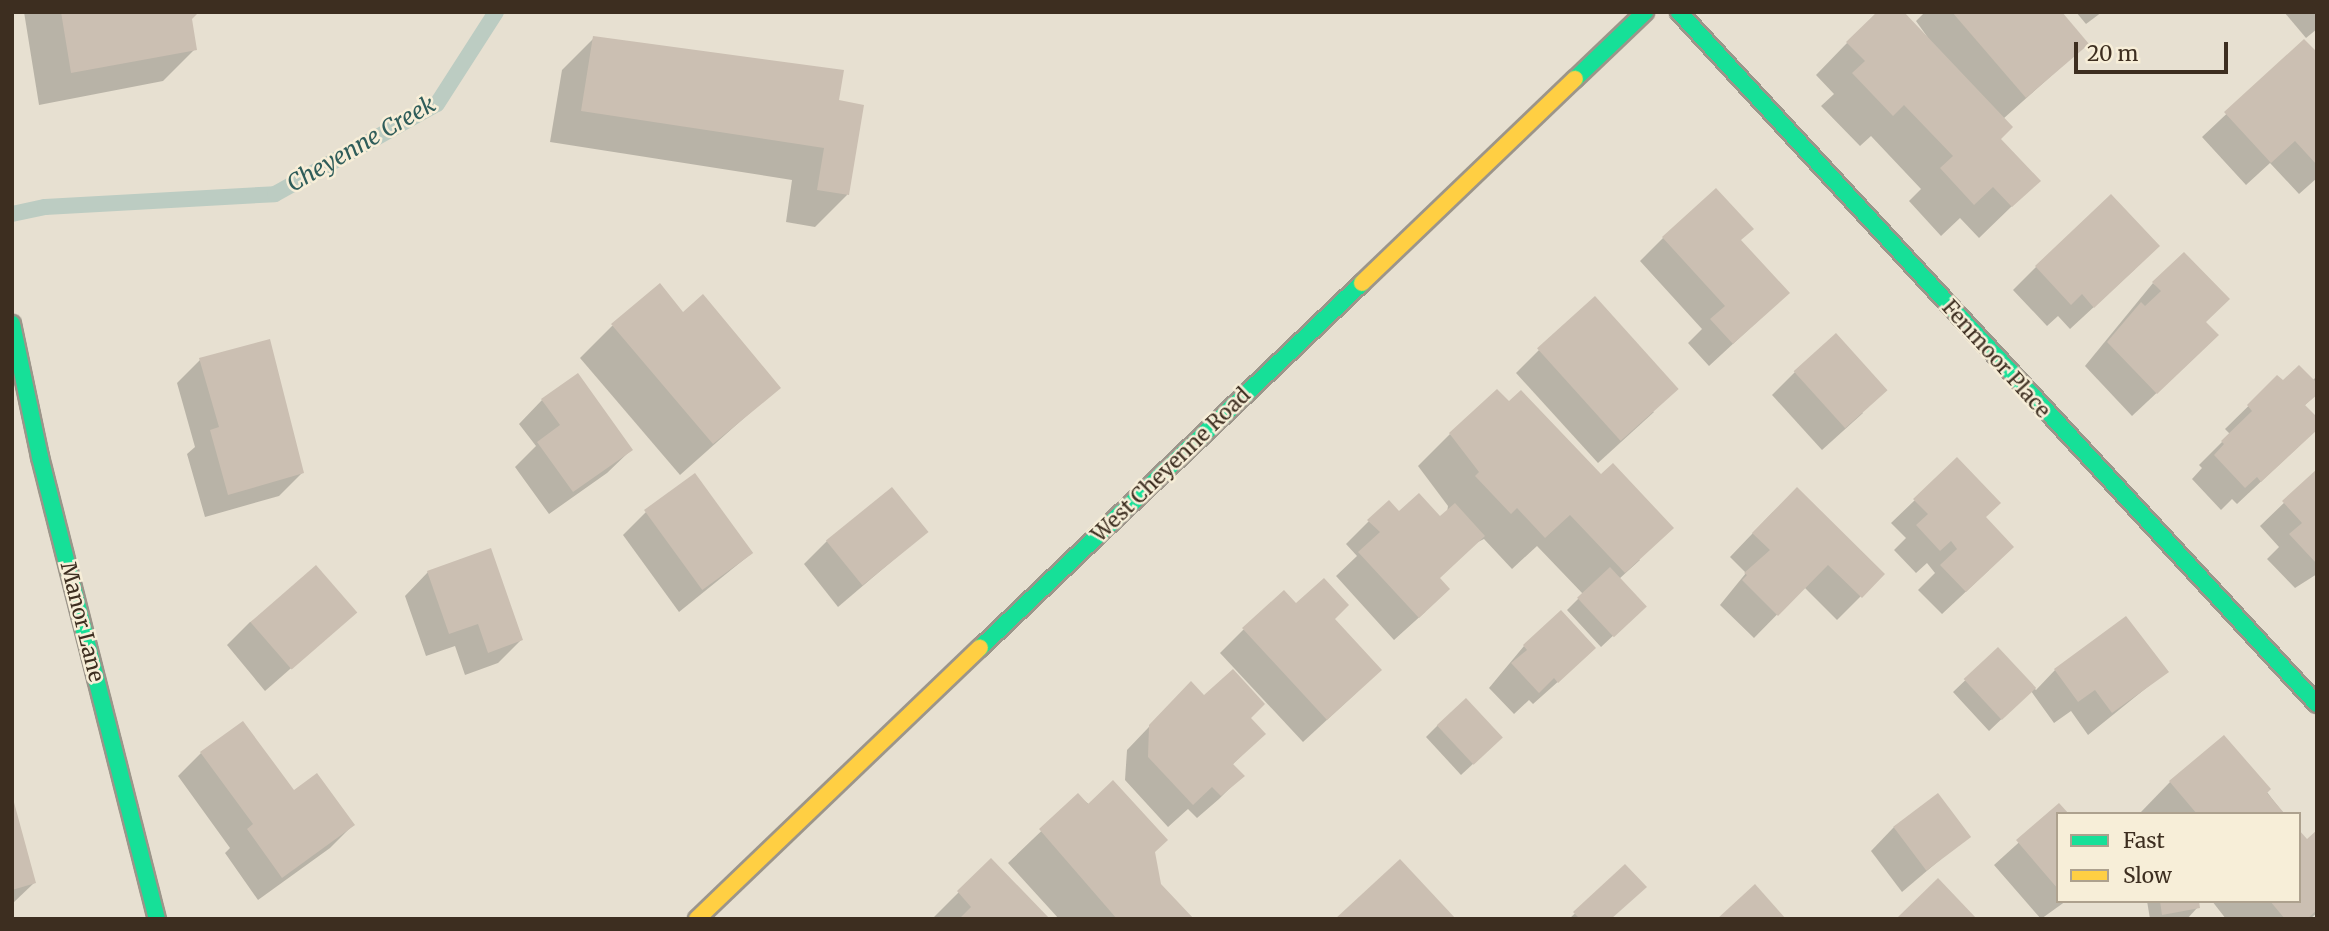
<!DOCTYPE html>
<style>
body{margin:0}
#map{position:relative;width:2329px;height:931px;overflow:hidden;background:#e7e0d1;font-family:Merriweather,serif}
div>[style]{position:absolute}
[style*='--x']{left:calc(var(--x)*1px);top:calc(var(--y)*1px);width:calc(var(--w)*1px);rotate:calc(var(--a)*1deg)}
.shadow>*{inset:0;background:#0003}
.stream>*{height:16px;margin:-8px;padding:0 8px;transform-origin:8px;border-radius:8px;background:#bcccc2}
.building>*{inset:0;background:#cbbfb2;transform-origin:0 0}
.roads{filter:drop-shadow(2px 0 #9c958a) drop-shadow(-2px 0 #9c958a) drop-shadow(0 2px #9c958a) drop-shadow(0 -2px #9c958a)}
.fast>*{height:16px;margin:-8px;padding:0 8px;transform-origin:8px;border-radius:8px;background:#16e098}
.slow>*{height:16px;margin:-8px;padding:0 8px;transform-origin:8px;border-radius:8px;background:#ffcf43}
span{translate:-50% -50%;white-space:nowrap;text-align:center;line-height:1.15;-webkit-text-stroke:5px #f7eed8;paint-order:stroke}
.street-label{font-size:21px;color:#3d2e20}
.water-label{font-size:23px;color:#2f5d5a;font-style:italic}
.frame{position:absolute;inset:0;border:14px solid #3d2e20;pointer-events:none}
.legend{position:absolute;left:2056px;top:812px;width:245px;height:91px;box-sizing:border-box;background:#f7eed8;border:2px solid #ada18e;margin:0;padding:9px 12px;list-style:none;font-size:21px;color:#3d2e20}
.legend li{display:flex;align-items:center;gap:14px;height:35px}
.legend b{width:35px;border:2px solid #ada18e}
.scale{position:absolute;left:2074px;top:42px;width:154px;height:32px;box-sizing:border-box;border:4px solid #3d2e20;border-top:0;padding-left:9px;font-size:21px;line-height:24px;white-space:nowrap;color:#3d2e20;-webkit-text-stroke:5px #f7eed8;paint-order:stroke}
</style>
<div id="map">
<div class="shadow">
<i style="clip-path:polygon(24px 12px,198px 12px,190px 20px,195px 49px,163px 81px,39px 105px)"></i>
<i style="clip-path:polygon(1925px 12px,2060px 12px,2087px 44px,2003px 119px,1998px 139px,2038px 181px,1979px 238px,1960px 218px,1941px 236px,1909px 201px,1921px 189px,1871px 136px,1860px 146px,1821px 106px,1834px 94px,1816px 75px,1847px 43px,1936px 49px,1916px 21px)"></i>
<i style="clip-path:polygon(2076px 12px,2102px 12px,2086px 24px)"></i>
<i style="clip-path:polygon(2284px 12px,2317px 12px,2317px 29px,2306px 38px)"></i>
<i style="clip-path:polygon(594px 38px,837px 102px,847px 195px,815px 227px,786px 222px,792px 180px,550px 142px,562px 70px)"></i>
<i style="clip-path:polygon(2304px 41px,2317px 55px,2317px 178px,2299px 194px,2270px 163px,2246px 185px,2202px 137px)"></i>
<i style="clip-path:polygon(1663px 238px,1739px 240px,1788px 293px,1709px 366px,1688px 343px,1702px 329px,1640px 261px)"></i>
<i style="clip-path:polygon(2036px 267px,2135px 269px,2070px 329px,2058px 316px,2047px 326px,2013px 290px)"></i>
<i style="clip-path:polygon(2153px 283px,2204px 323px,2194px 358px,2132px 416px,2085px 366px)"></i>
<i style="clip-path:polygon(683px 314px,779px 387px,680px 475px,580px 358px,612px 326px)"></i>
<i style="clip-path:polygon(1539px 350px,1654px 412px,1598px 463px,1516px 373px)"></i>
<i style="clip-path:polygon(200px 360px,302px 473px,279px 496px,205px 517px,187px 454px,195px 447px,177px 383px)"></i>
<i style="clip-path:polygon(1795px 372px,1863px 413px,1822px 450px,1772px 395px)"></i>
<i style="clip-path:polygon(2317px 376px,2317px 393px,2304px 406px,2298px 447px,2237px 504px,2232px 499px,2221px 510px,2192px 479px,2202px 468px,2199px 465px,2230px 434px,2225px 429px,2277px 378px,2283px 383px,2312px 381px)"></i>
<i style="clip-path:polygon(542px 400px,631px 450px,607px 473px,549px 514px,515px 467px,536px 446px,519px 424px)"></i>
<i style="clip-path:polygon(1450px 434px,1640px 560px,1619px 579px,1632px 618px,1601px 647px,1567px 610px,1583px 594px,1537px 546px,1512px 569px,1484px 539px,1476px 543px,1438px 579px,1425px 612px,1394px 640px,1336px 576px,1357px 556px,1346px 544px,1369px 521px,1399px 513px,1440px 519px,1447px 512px,1448px 506px,1418px 466px)"></i>
<i style="clip-path:polygon(2317px 471px,2317px 574px,2295px 588px,2267px 559px,2279px 547px,2260px 526px)"></i>
<i style="clip-path:polygon(1915px 500px,1984px 517px,1989px 570px,1942px 614px,1918px 590px,1935px 573px,1927px 563px,1916px 573px,1894px 550px,1906px 538px,1891px 523px)"></i>
<i style="clip-path:polygon(646px 512px,752px 553px,679px 612px,623px 535px)"></i>
<i style="clip-path:polygon(1773px 512px,1883px 574px,1837px 620px,1804px 587px,1754px 638px,1720px 605px,1746px 573px,1730px 557px)"></i>
<i style="clip-path:polygon(926px 532px,838px 607px,804px 564px,827px 541px)"></i>
<i style="clip-path:polygon(428px 572px,521px 640px,498px 663px,465px 675px,455px 646px,426px 656px,405px 596px)"></i>
<i style="clip-path:polygon(1296px 606px,1333px 619px,1356px 693px,1303px 742px,1220px 653px,1243px 630px)"></i>
<i style="clip-path:polygon(354px 613px,265px 691px,227px 645px,250px 622px)"></i>
<i style="clip-path:polygon(1524px 646px,1570px 671px,1533px 704px,1529px 700px,1514px 714px,1489px 688px)"></i>
<i style="clip-path:polygon(1998px 649px,2036px 690px,2055px 670px,2166px 672px,2088px 735px,2071px 711px,2054px 723px,2031px 691px,1989px 731px,1953px 692px)"></i>
<i style="clip-path:polygon(1168px 707px,1249px 718px,1263px 734px,1232px 765px,1242px 776px,1219px 799px,1197px 818px,1188px 809px,1168px 827px,1125px 780px,1127px 750px)"></i>
<i style="clip-path:polygon(1438px 725px,1501px 738px,1461px 775px,1426px 737px)"></i>
<i style="clip-path:polygon(2224px 737px,2284px 814px,2139px 814px,2170px 782px)"></i>
<i style="clip-path:polygon(201px 753px,294px 792px,353px 825px,330px 848px,258px 900px,225px 853px,230px 848px,178px 776px)"></i>
<i style="clip-path:polygon(1078px 796px,1153px 852px,1159px 884px,1191px 919px,1059px 919px,1008px 863px)"></i>
<i style="clip-path:polygon(12px 798px,34px 883px,12px 904px)"></i>
<i style="clip-path:polygon(2059px 806px,2058px 901px,2066px 901px,2041px 919px,1994px 865px)"></i>
<i style="clip-path:polygon(1894px 827px,1968px 836px,1902px 892px,1871px 851px)"></i>
<i style="clip-path:polygon(2317px 834px,2317px 913px,2310px 919px,2226px 919px,2212px 901px,2299px 901px,2307px 842px)"></i>
<i style="clip-path:polygon(991px 861px,1047px 919px,932px 919px,958px 893px)"></i>
<i style="clip-path:polygon(1625px 866px,1610px 919px,1569px 919px)"></i>
<i style="clip-path:polygon(2147px 901px,2197px 901px,2198px 907px,2187px 919px,2150px 919px)"></i>
</div>
<div class="stream">
<i style="--x:12;--y:214;--w:34;--a:-12"></i>
<i style="--x:45;--y:207;--w:230;--a:-3.2"></i>
<i style="--x:275;--y:194;--w:185;--a:-29.1"></i>
<i style="--x:437;--y:104;--w:109;--a:-57.3"></i>
</div>
<div class="building">
<i style="clip-path:polygon(61px 12px,199px 12px,192px 19px,197px 50px,71px 73px)"></i>
<i style="clip-path:polygon(1877px 12px,1904px 12px,2013px 127px,2001px 139px,2041px 181px,2012px 207px,1993px 187px,1974px 205px,1940px 168px,1953px 156px,1904px 105px,1893px 116px,1852px 73px,1865px 61px,1846px 42px)"></i>
<i style="clip-path:polygon(1952px 12px,2062px 12px,2089px 44px,2026px 98px)"></i>
<i style="clip-path:polygon(593px 36px,844px 70px,839px 100px,864px 105px,849px 195px,817px 190px,824px 148px,581px 111px)"></i>
<i style="clip-path:polygon(2304px 39px,2317px 52px,2317px 165px,2295px 141px,2271px 163px,2224px 112px)"></i>
<i style="clip-path:polygon(1716px 188px,1754px 229px,1741px 240px,1790px 293px,1733px 344px,1710px 319px,1725px 306px,1662px 237px)"></i>
<i style="clip-path:polygon(2111px 194px,2160px 246px,2094px 308px,2082px 294px,2071px 305px,2035px 266px)"></i>
<i style="clip-path:polygon(2184px 252px,2230px 299px,2206px 322px,2219px 335px,2157px 394px,2107px 342px,2141px 302px,2145px 306px,2161px 291px,2152px 282px)"></i>
<i style="clip-path:polygon(660px 283px,683px 312px,703px 294px,781px 388px,713px 444px,611px 324px)"></i>
<i style="left:1595px;top:296px;width:125px;height:78px;rotate:48deg"></i>
<i style="left:1836px;top:333px;width:77px;height:57px;rotate:48deg"></i>
<i style="clip-path:polygon(270px 339px,304px 473px,228px 495px,210px 430px,219px 427px,199px 358px)"></i>
<i style="clip-path:polygon(2299px 365px,2317px 383px,2317px 395px,2305px 405px,2317px 417px,2317px 430px,2261px 482px,2257px 477px,2245px 488px,2214px 455px,2224px 444px,2221px 441px,2252px 411px,2247px 405px,2277px 375px,2283px 380px)"></i>
<i style="clip-path:polygon(578px 373px,633px 450px,573px 492px,537px 442px,560px 425px,541px 399px)"></i>
<i style="clip-path:polygon(1497px 389px,1509px 401px,1521px 390px,1601px 474px,1613px 463px,1674px 528px,1625px 573px,1570px 515px,1545px 538px,1517px 508px,1511px 514px,1475px 476px,1479px 472px,1449px 433px)"></i>
<i style="clip-path:polygon(1957px 457px,2001px 503px,1986px 517px,2014px 547px,1966px 592px,1940px 565px,1957px 549px,1951px 541px,1940px 551px,1916px 525px,1928px 514px,1913px 499px)"></i>
<i style="clip-path:polygon(2317px 469px,2317px 564px,2289px 534px,2302px 523px,2282px 501px)"></i>
<i style="left:695px;top:473px;width:99px;height:63px;rotate:54deg"></i>
<i style="left:892px;top:487px;width:58px;height:85px;rotate:51deg"></i>
<i style="clip-path:polygon(1797px 487px,1885px 574px,1862px 598px,1828px 565px,1778px 616px,1742px 580px,1747px 575px,1744px 573px,1770px 550px,1752px 533px)"></i>
<i style="clip-path:polygon(1419px 493px,1440px 516px,1455px 503px,1485px 536px,1440px 578px,1450px 589px,1419px 618px,1358px 552px,1380px 532px,1367px 520px,1389px 500px,1399px 511px)"></i>
<i style="clip-path:polygon(491px 548px,523px 640px,488px 653px,478px 624px,449px 634px,427px 571px)"></i>
<i style="left:316px;top:565px;width:63px;height:87px;rotate:49deg"></i>
<i style="left:1610px;top:567px;width:54px;height:45px;rotate:47deg"></i>
<i style="clip-path:polygon(1324px 578px,1349px 605px,1335px 619px,1382px 670px,1327px 720px,1242px 628px,1284px 590px,1296px 603px)"></i>
<i style="clip-path:polygon(1561px 610px,1596px 648px,1558px 683px,1554px 678px,1539px 693px,1511px 663px,1527px 650px,1523px 645px)"></i>
<i style="clip-path:polygon(2126px 616px,2169px 672px,2112px 713px,2095px 690px,2078px 702px,2054px 669px)"></i>
<i style="left:1998px;top:647px;width:56px;height:47px;rotate:47deg"></i>
<i style="clip-path:polygon(1233px 669px,1265px 704px,1251px 718px,1266px 734px,1233px 764px,1245px 776px,1221px 796px,1212px 787px,1193px 805px,1148px 757px,1149px 725px,1191px 681px,1204px 695px)"></i>
<i style="left:1466px;top:698px;width:54px;height:40px;rotate:47deg"></i>
<i style="clip-path:polygon(243px 721px,294px 790px,317px 773px,355px 825px,282px 878px,247px 829px,253px 824px,200px 752px)"></i>
<i style="clip-path:polygon(2224px 735px,2271px 789px,2267px 793px,2285px 814px,2197px 814px,2169px 781px)"></i>
<i style="clip-path:polygon(1113px 780px,1168px 840px,1155px 852px,1161px 884px,1194px 919px,1117px 919px,1039px 829px,1078px 793px,1088px 804px)"></i>
<i style="left:1938px;top:793px;width:55px;height:56px;rotate:53deg"></i>
<i style="clip-path:polygon(12px 795px,36px 883px,12px 890px)"></i>
<i style="clip-path:polygon(2059px 803px,2069px 814px,2058px 814px,2058px 889px,2016px 840px)"></i>
<i style="clip-path:polygon(2299px 830px,2307px 839px,2317px 830px,2317px 910px,2307px 919px,2285px 919px,2270px 901px,2299px 901px)"></i>
<i style="clip-path:polygon(991px 858px,1050px 919px,959px 919px,971px 907px,957px 891px)"></i>
<i style="clip-path:polygon(1400px 859px,1456px 919px,1335px 919px)"></i>
<i style="clip-path:polygon(1625px 864px,1647px 887px,1611px 919px,1580px 919px,1573px 912px)"></i>
<i style="clip-path:polygon(1938px 878px,1977px 919px,1899px 919px,1898px 917px)"></i>
<i style="clip-path:polygon(1755px 884px,1786px 919px,1717px 919px)"></i>
<i style="clip-path:polygon(2160px 901px,2199px 901px,2200px 908px,2162px 915px)"></i>
</div>
<div class="roads">
<div class="fast">
<i style="--x:1679;--y:12;--w:941;--a:47.33"></i>
<i style="--x:1575;--y:79;--w:97;--a:-43.7"></i>
<i style="--x:12;--y:324;--w:136;--a:78.1"></i>
<i style="--x:40;--y:457;--w:477;--a:75.8"></i>
<i style="--x:980;--y:648;--w:528;--a:-43.7"></i>
</div>
<div class="slow">
<i style="--x:1362;--y:283;--w:295;--a:-43.8"></i>
<i style="--x:697;--y:919;--w:392;--a:-43.8"></i>
</div>
</div>
<div class="street-label">
<span style="left:1996px;top:359px;rotate:48deg">Fenmoor Place</span>
<span style="left:1171px;top:465px;rotate:-44deg">West Cheyenne Road</span>
<span style="left:82px;top:622px;rotate:76deg">Manor Lane</span>
</div>
<div class="water-label">
<span style="left:361px;top:144px;rotate:-30deg">Cheyenne Creek</span>
</div>
<div class="frame"></div>
<ul class="legend">
<li><b style="height:9px;background:#16e098"></b>Fast</li>
<li><b style="height:9px;background:#ffcf43"></b>Slow</li>
</ul>
<div class="scale">20 m</div>
</div>
